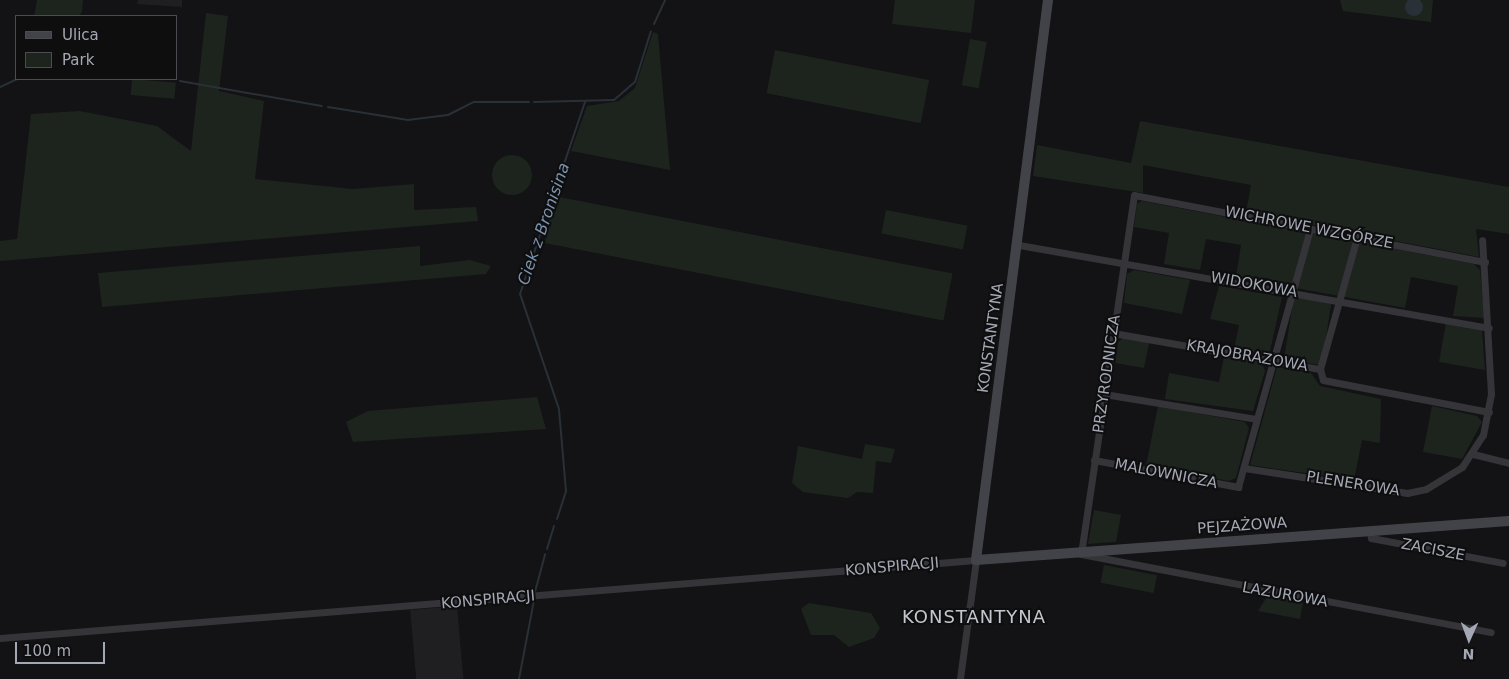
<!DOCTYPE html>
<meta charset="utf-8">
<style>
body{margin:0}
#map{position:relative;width:1509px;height:679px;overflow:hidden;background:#131214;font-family:"DejaVu Sans",sans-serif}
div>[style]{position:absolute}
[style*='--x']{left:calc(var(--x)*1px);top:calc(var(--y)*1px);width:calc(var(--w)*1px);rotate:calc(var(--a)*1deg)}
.built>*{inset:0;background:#1f1f21;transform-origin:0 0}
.green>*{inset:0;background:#1d241e;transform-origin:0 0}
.round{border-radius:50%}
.water>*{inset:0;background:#293037}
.stream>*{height:2px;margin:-1px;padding:0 1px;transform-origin:1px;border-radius:1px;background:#293037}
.street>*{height:7px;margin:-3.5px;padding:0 3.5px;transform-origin:3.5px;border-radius:3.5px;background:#343439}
.secondary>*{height:10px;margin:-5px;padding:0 5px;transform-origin:5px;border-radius:5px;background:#424349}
span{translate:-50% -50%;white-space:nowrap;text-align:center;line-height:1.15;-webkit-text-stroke:4px #0e0e0f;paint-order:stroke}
.street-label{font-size:15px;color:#a4a8b4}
.water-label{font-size:16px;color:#7c93ae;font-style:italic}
.quarter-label{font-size:18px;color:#c5c7d0;letter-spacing:1px}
.legend{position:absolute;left:15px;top:15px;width:162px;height:65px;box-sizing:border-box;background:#0e0e0f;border:1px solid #4a4c51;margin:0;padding:6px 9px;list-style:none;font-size:15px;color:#a4a8b4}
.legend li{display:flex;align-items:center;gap:10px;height:25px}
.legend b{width:25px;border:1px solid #4a4c51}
.north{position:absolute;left:1444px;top:614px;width:50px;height:50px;-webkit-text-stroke:4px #0e0e0f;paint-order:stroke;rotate:182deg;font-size:14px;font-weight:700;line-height:20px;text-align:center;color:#a4a8b4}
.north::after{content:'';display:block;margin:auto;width:18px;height:22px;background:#a4a8b4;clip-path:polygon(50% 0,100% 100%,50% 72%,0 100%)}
.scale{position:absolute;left:15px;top:642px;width:90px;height:22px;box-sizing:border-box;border:2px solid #a4a8b4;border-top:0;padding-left:6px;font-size:15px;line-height:18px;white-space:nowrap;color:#a4a8b4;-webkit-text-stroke:4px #0e0e0f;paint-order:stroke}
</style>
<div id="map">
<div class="built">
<i style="clip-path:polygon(138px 0,182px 0,182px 7px,137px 4px)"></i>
<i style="left:457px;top:606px;width:73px;height:47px;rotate:85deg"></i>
</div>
<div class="green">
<i style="clip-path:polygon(37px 0,83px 0,82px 12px,79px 16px,34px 16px)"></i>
<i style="clip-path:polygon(895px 0,975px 0,971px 33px,892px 24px)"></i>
<i style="clip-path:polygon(1340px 0,1433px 0,1431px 22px,1343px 11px)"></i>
<i style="clip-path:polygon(206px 13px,228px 16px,219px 91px,264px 101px,255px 179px,353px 189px,414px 184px,414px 210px,476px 207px,478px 221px,0 261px,0 241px,17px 239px,31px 114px,80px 111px,157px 126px,191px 151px)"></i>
<i style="clip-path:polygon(653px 32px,658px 34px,670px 170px,571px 151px,587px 106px,619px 101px,635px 88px)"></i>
<i style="left:970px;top:39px;width:17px;height:47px;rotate:10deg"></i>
<i style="left:775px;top:50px;width:157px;height:44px;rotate:11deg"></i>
<i style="left:132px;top:79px;width:44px;height:16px;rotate:5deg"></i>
<i style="clip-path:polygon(1140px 121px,1509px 187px,1509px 234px,1476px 229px,1479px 257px,1246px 212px,1251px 185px,1143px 165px,1143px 193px,1033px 176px,1037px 145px,1131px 163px)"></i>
<i class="round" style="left:492px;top:155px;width:40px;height:40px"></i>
<i style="left:554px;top:196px;width:406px;height:48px;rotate:11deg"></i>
<i style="clip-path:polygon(1142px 201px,1474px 264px,1480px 270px,1484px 318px,1453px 316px,1458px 286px,1411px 277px,1405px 308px,1236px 277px,1241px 245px,1206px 239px,1200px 270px,1164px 264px,1169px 233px,1134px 227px,1137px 204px)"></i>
<i style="left:886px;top:210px;width:83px;height:24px;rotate:11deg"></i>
<i style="clip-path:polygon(420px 246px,420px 266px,470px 260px,491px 266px,486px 274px,102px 307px,98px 273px)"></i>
<i style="clip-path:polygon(1134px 270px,1190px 280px,1182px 314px,1124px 303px,1127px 274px)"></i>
<i style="clip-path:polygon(1219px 286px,1282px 297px,1270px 351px,1265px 355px,1234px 349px,1239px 325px,1210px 319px)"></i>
<i style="left:1294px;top:296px;width:38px;height:64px;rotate:9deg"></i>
<i style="clip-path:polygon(1446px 323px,1482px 330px,1485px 370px,1439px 362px)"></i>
<i style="clip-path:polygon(1123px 338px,1149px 343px,1144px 368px,1115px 363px,1118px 342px)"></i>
<i style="clip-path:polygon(1224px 357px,1262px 363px,1265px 371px,1253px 411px,1165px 399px,1169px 373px,1219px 382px)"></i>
<i style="clip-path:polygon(1277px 367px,1311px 373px,1320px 386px,1381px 399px,1380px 443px,1362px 440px,1354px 480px,1250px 465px)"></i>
<i style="clip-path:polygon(537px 397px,546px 429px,353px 442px,346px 422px,368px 411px)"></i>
<i style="clip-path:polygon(1158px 406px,1245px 422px,1249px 428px,1236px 478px,1229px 481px,1146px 466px)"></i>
<i style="clip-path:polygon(1432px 406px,1477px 416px,1482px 422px,1462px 459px,1423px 452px)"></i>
<i style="clip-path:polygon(865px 444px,895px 449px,891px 463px,876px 461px,873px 493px,857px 492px,848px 498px,803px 492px,792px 483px,798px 446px,862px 459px)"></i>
<i style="clip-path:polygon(1094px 510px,1121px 515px,1116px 542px,1088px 544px)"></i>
<i style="left:1104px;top:565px;width:54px;height:18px;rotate:11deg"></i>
<i style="clip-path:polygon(1268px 595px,1303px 602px,1300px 619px,1258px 611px)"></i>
<i style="clip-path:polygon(809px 603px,871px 613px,880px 628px,874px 638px,849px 647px,834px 635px,811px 635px,801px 609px)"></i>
</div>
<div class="water">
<i class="round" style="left:1405px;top:-2px;width:18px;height:18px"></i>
</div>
<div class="stream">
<i style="--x:654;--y:24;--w:26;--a:-65"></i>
<i style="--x:180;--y:81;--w:144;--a:10"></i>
<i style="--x:0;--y:87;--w:19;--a:-25"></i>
<i style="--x:534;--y:102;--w:80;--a:-1.4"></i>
<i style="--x:614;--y:100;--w:28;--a:-41"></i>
<i style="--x:635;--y:82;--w:53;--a:-72.6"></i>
<i style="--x:328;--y:107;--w:81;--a:9.2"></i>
<i style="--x:408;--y:120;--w:40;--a:-7.1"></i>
<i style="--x:448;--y:115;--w:29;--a:-27"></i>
<i style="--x:474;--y:102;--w:55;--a:0"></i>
<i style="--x:557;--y:519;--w:29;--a:-72"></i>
<i style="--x:566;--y:491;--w:82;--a:-94.9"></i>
<i style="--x:559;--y:409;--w:121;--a:-108.7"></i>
<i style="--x:520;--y:294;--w:203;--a:-71.3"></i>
<i style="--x:547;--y:549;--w:24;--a:-73"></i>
<i style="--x:535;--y:592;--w:39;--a:-75"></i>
<i style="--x:519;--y:679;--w:80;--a:-79.2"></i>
</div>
<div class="street">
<i style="--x:1019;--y:245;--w:477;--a:10"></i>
<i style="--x:1485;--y:262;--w:357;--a:-169.2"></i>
<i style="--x:1134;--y:195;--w:363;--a:98.4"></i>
<i style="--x:1081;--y:554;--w:417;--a:10.8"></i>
<i style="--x:1113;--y:333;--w:210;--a:9.9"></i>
<i style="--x:1320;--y:369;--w:11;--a:75"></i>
<i style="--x:1323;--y:380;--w:169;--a:10.9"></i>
<i style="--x:1320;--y:369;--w:137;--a:-74.3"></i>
<i style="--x:1104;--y:394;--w:154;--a:9.3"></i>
<i style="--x:1473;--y:454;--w:37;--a:14"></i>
<i style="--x:1094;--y:460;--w:147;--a:10.6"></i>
<i style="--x:1238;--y:487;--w:268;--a:-74.4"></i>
<i style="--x:1244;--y:468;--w:165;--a:8.7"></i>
<i style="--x:1407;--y:493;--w:19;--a:-12"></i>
<i style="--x:1426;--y:489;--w:42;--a:-31.4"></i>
<i style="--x:1462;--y:467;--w:38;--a:-57"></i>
<i style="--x:1483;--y:435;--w:42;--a:-79"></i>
<i style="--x:1491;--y:394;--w:154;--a:-93.3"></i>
<i style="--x:1370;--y:532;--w:6;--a:81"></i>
<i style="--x:1371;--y:538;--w:134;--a:10.7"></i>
<i style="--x:0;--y:638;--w:979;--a:-4.57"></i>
<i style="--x:976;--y:560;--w:120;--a:97.7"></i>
</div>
<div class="secondary">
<i style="--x:1048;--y:0;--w:565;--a:97.33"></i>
<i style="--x:976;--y:560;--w:534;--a:-4.18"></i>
</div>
<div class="street-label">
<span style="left:1309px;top:228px;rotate:11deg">WICHROWE WZGÓRZE</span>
<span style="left:1254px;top:285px;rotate:10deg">WIDOKOWA</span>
<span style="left:991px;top:338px;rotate:-82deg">KONSTANTYNA</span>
<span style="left:1247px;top:356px;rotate:10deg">KRAJOBRAZOWA</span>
<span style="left:1107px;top:374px;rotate:-82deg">PRZYRODNICZA</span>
<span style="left:1166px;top:474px;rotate:11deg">MALOWNICZA</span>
<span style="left:1353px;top:484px;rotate:9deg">PLENEROWA</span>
<span style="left:1242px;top:526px;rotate:-4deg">PEJZAŻOWA</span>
<span style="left:1433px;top:550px;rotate:11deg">ZACISZE</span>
<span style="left:892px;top:567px;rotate:-5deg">KONSPIRACJI</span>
<span style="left:1285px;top:595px;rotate:10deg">LAZUROWA</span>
<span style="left:488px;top:600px;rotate:-5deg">KONSPIRACJI</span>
</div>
<div class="water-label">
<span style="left:544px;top:224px;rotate:-71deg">Ciek z Bronisina</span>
</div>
<div class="quarter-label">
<span style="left:974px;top:617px">KONSTANTYNA</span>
</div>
<ul class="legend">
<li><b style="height:6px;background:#424349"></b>Ulica</li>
<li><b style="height:14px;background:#1d241e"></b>Park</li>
</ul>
<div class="north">N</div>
<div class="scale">100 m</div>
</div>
